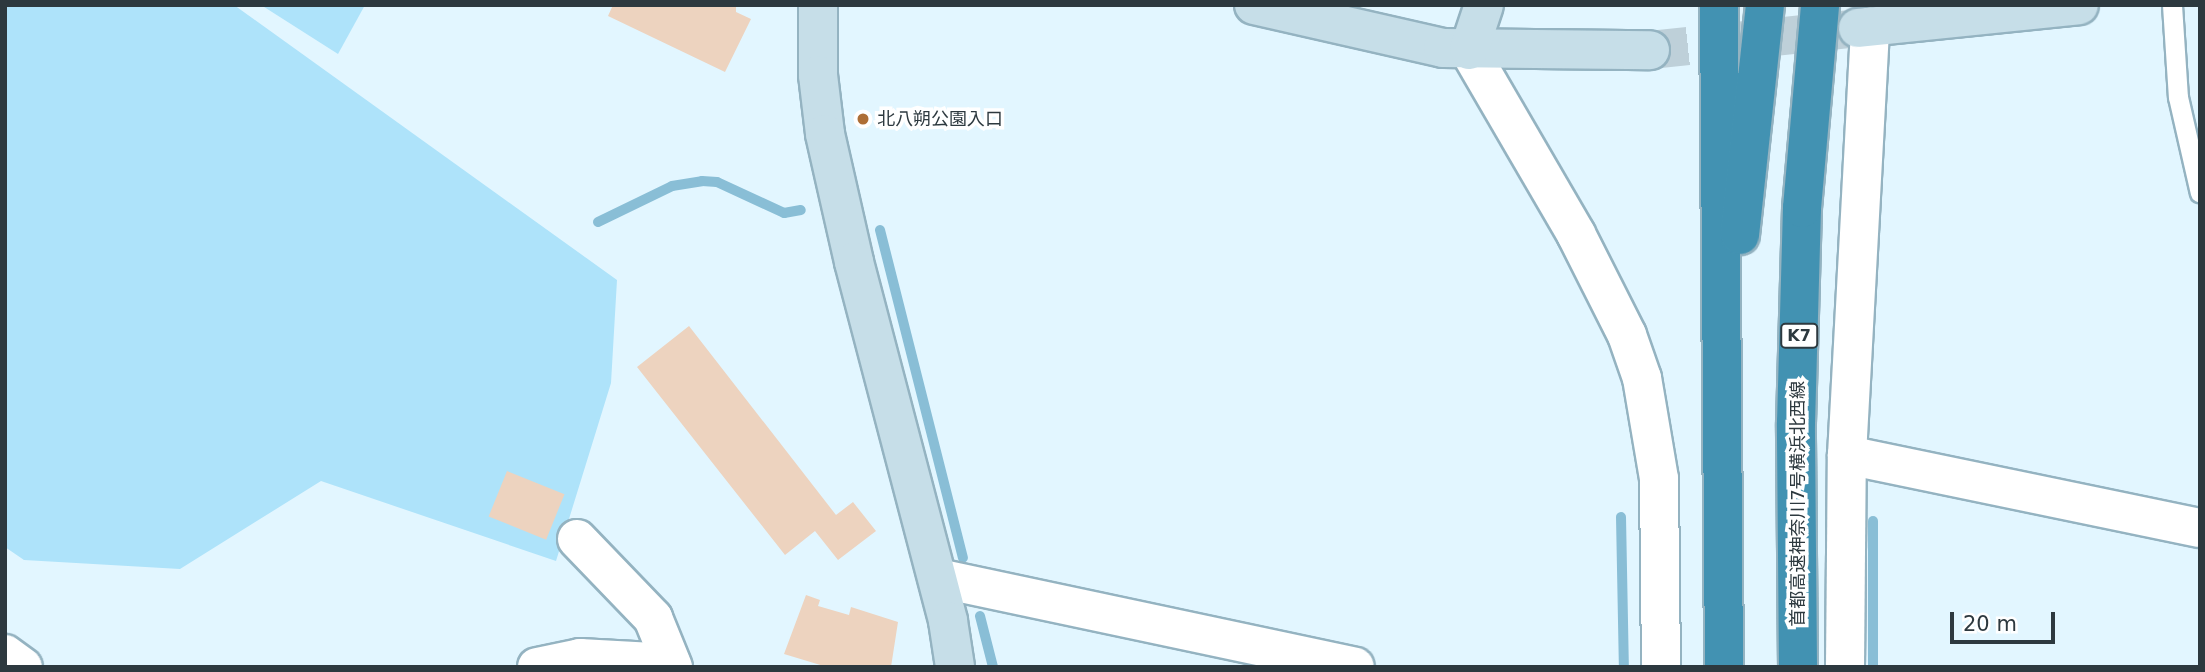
<!DOCTYPE html>
<meta charset="utf-8">
<style>
body{margin:0}
#map{position:relative;width:2205px;height:672px;overflow:hidden;background:#e2f6ff;font-family:"DejaVu Sans","Noto Sans JP",sans-serif}
div>[style]{position:absolute}
[style*='--x']{left:calc(var(--x)*1px);top:calc(var(--y)*1px);width:calc(var(--w)*1px);rotate:calc(var(--a)*1deg)}
.green>*{inset:0;background:#aee3fa}
.stream>*{height:10px;margin:-5px;padding:0 5px;transform-origin:5px;border-radius:5px;background:#89bed6}
.building>*{inset:0;background:#edd3bf;transform-origin:0 0}
.secondary-tunnel>*{height:38px;margin-top:-19px;transform-origin:0;background:repeating-linear-gradient(90deg,#bed0d9 0 38px,transparent 0 57px)}
.roads{filter:drop-shadow(2px 0 #94b3c1) drop-shadow(-2px 0 #94b3c1) drop-shadow(0 2px #94b3c1) drop-shadow(0 -2px #94b3c1)}
.lane>*{height:19px;margin:-9.5px;padding:0 9.5px;transform-origin:9.5px;border-radius:9.5px;background:#fff}
.street>*{height:38px;margin:-19px;padding:0 19px;transform-origin:19px;border-radius:19px;background:#fff}
.secondary>*{height:38px;margin:-19px;padding:0 19px;transform-origin:19px;border-radius:19px;background:#c6dee8}
.highway>*{height:38px;margin:-19px;padding:0 19px;transform-origin:19px;border-radius:19px;background:#4292b2}
.dots>*{width:19px;height:19px;translate:-50% -50%;box-sizing:border-box;border:4px solid #fff;border-radius:50%}
span{translate:-50% -50%;white-space:nowrap;text-align:center;line-height:1.15;-webkit-text-stroke:7px #fff;paint-order:stroke}
.shield-label span{padding:2px 5px;background:#fff;border:2px solid;border-radius:5px;-webkit-text-stroke-width:0}
.shield-label{font-size:16px;color:#2d393f;font-weight:700}
.poi-label{font-size:18px;color:#2d393f}
.left{translate:0 -50%;text-align:left}
.street-label{font-size:18px;color:#2d393f}
.frame{position:absolute;inset:0;border:7px solid #2d393f;pointer-events:none}
.scale{position:absolute;left:1950px;top:612px;width:105px;height:32px;box-sizing:border-box;border:4px solid #2d393f;border-top:0;padding-left:9px;font-size:21px;line-height:24px;white-space:nowrap;color:#2d393f;-webkit-text-stroke:5px #fff;paint-order:stroke}
</style>
<div id="map">
<div class="green">
<i style="clip-path:polygon(5px 5px,234px 5px,617px 280px,611px 383px,556px 561px,321px 481px,180px 569px,24px 560px,5px 547px)"></i>
<i style="clip-path:polygon(261px 5px,365px 5px,338px 54px)"></i>
</div>
<div class="stream">
<i style="--x:598;--y:222;--w:82;--a:-25.9"></i>
<i style="--x:672;--y:186;--w:30;--a:-9"></i>
<i style="--x:702;--y:181;--w:15;--a:4"></i>
<i style="--x:717;--y:182;--w:74;--a:24.8"></i>
<i style="--x:784;--y:213;--w:17;--a:-10"></i>
<i style="--x:880;--y:230;--w:338;--a:75.8"></i>
<i style="--x:1621;--y:517;--w:150;--a:88.9"></i>
<i style="--x:980;--y:616;--w:53;--a:75.7"></i>
<i style="--x:1873;--y:667;--w:146;--a:-90"></i>
</div>
<div class="building">
<i style="clip-path:polygon(613px 5px,736px 5px,736px 12px,751px 19px,725px 72px,608px 16px)"></i>
<i style="clip-path:polygon(689px 326px,836px 515px,853px 502px,876px 531px,838px 560px,815px 531px,785px 555px,637px 367px)"></i>
<i style="left:507px;top:471px;width:62px;height:49px;rotate:22deg"></i>
<i style="clip-path:polygon(806px 595px,820px 600px,818px 606px,849px 615px,851px 607px,898px 622px,891px 667px,827px 667px,784px 654px)"></i>
</div>
<div class="secondary-tunnel">
<i style="--x:1650;--y:50;--w:209;--a:-6"></i>
</div>
<div class="roads">
<div class="lane">
<i style="--x:2172;--y:5;--w:92;--a:86.3"></i>
<i style="--x:2178;--y:97;--w:98;--a:77.1"></i>
</div>
<div class="street">
<i style="--x:1469;--y:50;--w:213;--a:59.8"></i>
<i style="--x:1576;--y:234;--w:113;--a:63.2"></i>
<i style="--x:1627;--y:335;--w:46;--a:70.8"></i>
<i style="--x:1642;--y:378;--w:102;--a:80.4"></i>
<i style="--x:1659;--y:479;--w:188;--a:89.4"></i>
<i style="--x:1847;--y:455;--w:360;--a:11.7"></i>
<i style="--x:577;--y:539;--w:110;--a:46.1"></i>
<i style="--x:653;--y:618;--w:53;--a:67.8"></i>
<i style="--x:938;--y:578;--w:426;--a:12"></i>
<i style="--x:5;--y:654;--w:22;--a:36"></i>
<i style="--x:537;--y:667;--w:44;--a:-11.8"></i>
<i style="--x:580;--y:658;--w:91;--a:3.1"></i>
<i style="--x:1845;--y:667;--w:212;--a:-89.5"></i>
<i style="--x:1847;--y:455;--w:429;--a:-86.9"></i>
</div>
<div class="secondary">
<i style="--x:818;--y:5;--w:70;--a:90"></i>
<i style="--x:818;--y:75;--w:59;--a:83.2"></i>
<i style="--x:825;--y:134;--w:131;--a:77.2"></i>
<i style="--x:854;--y:262;--w:371;--a:75.3"></i>
<i style="--x:948;--y:621;--w:47;--a:81.3"></i>
<i style="--x:1254;--y:5;--w:194;--a:12.8"></i>
<i style="--x:1443;--y:48;--w:207;--a:0.6"></i>
<i style="--x:1858;--y:28;--w:222;--a:-5.9"></i>
<i style="--x:1469;--y:50;--w:47;--a:-71.6"></i>
</div>
<div class="highway">
<i style="--x:1719;--y:5;--w:662;--a:89.57"></i>
<i style="--x:1740;--y:235;--w:231;--a:-83.8"></i>
<i style="--x:1798;--y:667;--w:244;--a:-90.5"></i>
<i style="--x:1796;--y:423;--w:215;--a:-88.4"></i>
<i style="--x:1802;--y:208;--w:204;--a:-84.9"></i>
</div>
</div>
<div class="dots">
<i style="left:863px;top:119px;background:#ad6e36"></i>
</div>
<div class="shield-label">
<span style="left:1799px;top:336px">K7</span>
</div>
<div class="poi-label">
<span class="left" style="left:877px;top:119px">北八朔公園入口</span>
</div>
<div class="street-label">
<span style="left:1798px;top:504px;rotate:-90deg">首都高速神奈川7号横浜北西線</span>
</div>
<div class="frame"></div>
<div class="scale">20 m</div>
</div>
